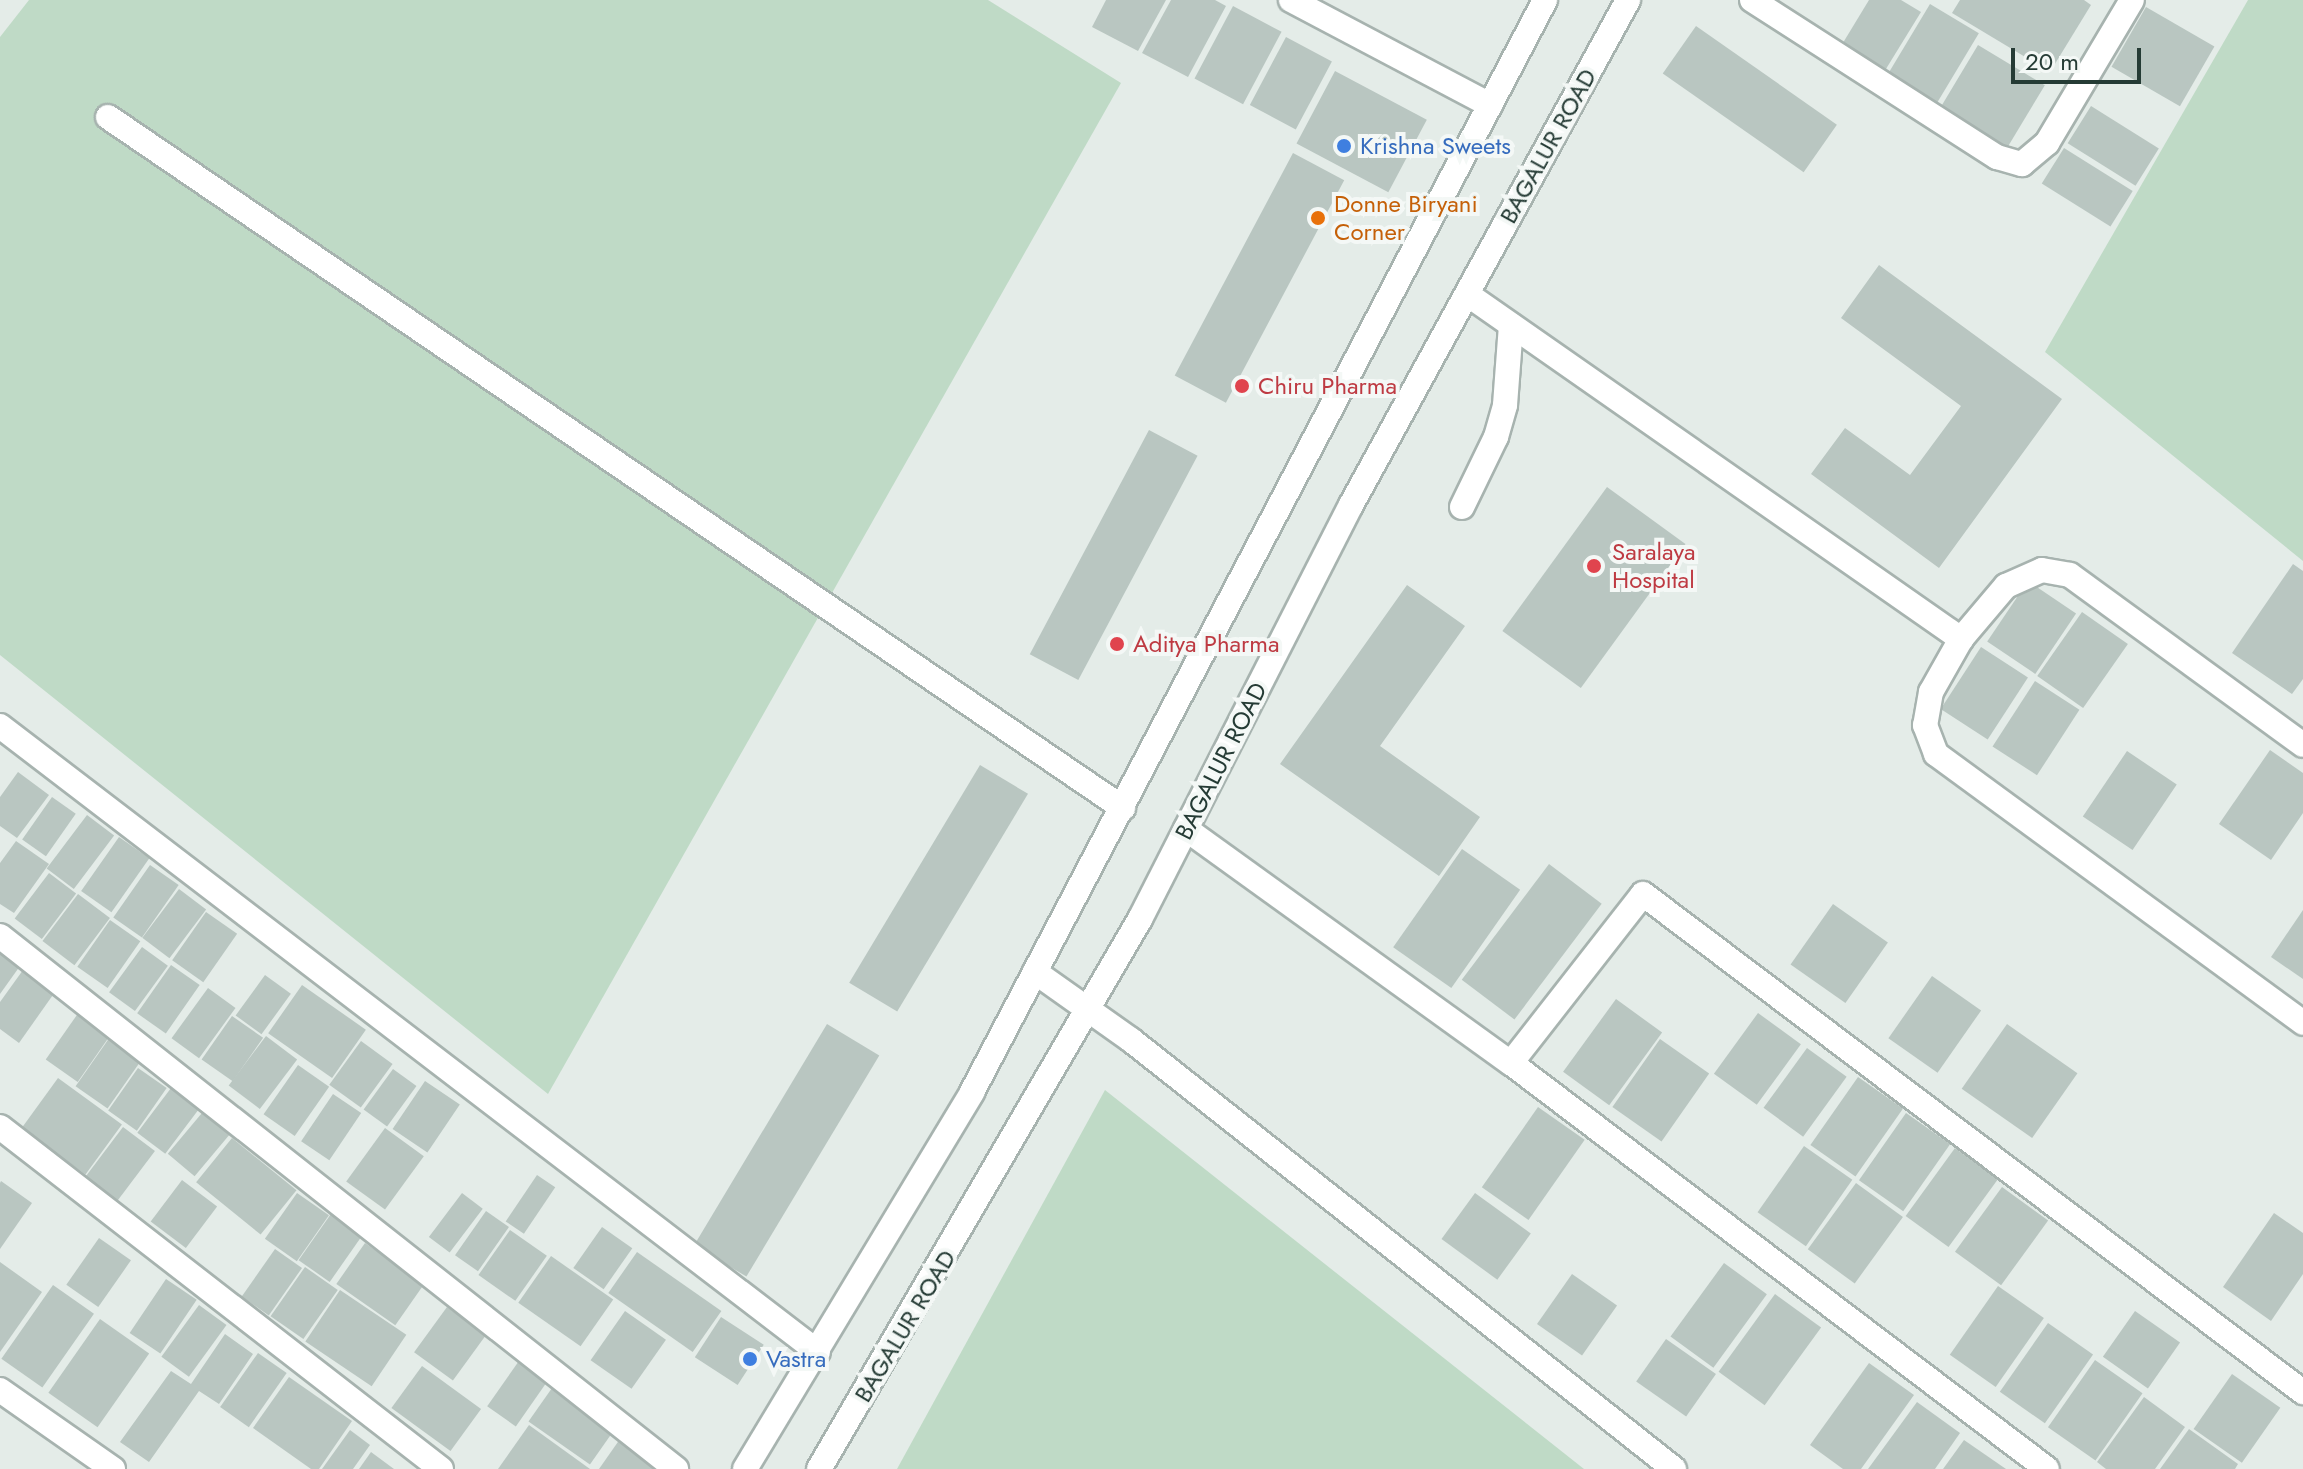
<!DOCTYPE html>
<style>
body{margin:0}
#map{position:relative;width:2303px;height:1469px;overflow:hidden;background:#e4ece8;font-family:Jost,sans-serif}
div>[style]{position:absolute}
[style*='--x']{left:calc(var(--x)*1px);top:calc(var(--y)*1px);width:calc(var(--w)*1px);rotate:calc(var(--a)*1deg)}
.green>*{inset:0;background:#bfdac6}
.building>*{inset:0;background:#b9c6c1;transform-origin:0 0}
.roads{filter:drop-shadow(2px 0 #a7b3af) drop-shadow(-2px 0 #a7b3af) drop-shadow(0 2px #a7b3af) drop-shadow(0 -2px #a7b3af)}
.service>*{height:24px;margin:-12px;padding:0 12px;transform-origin:12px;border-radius:12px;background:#fff}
.minor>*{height:24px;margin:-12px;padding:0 12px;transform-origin:12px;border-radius:12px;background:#fff}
.secondary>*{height:24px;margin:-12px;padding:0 12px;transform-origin:12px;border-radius:12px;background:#fff}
.dots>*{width:22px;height:22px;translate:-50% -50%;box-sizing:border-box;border:4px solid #f4f8f6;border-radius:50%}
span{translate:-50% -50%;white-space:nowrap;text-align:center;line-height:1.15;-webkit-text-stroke:8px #f4f8f6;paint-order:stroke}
.shop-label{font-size:24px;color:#366cbe}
.left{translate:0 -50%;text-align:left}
.street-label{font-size:24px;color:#253b35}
.food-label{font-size:24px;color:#c56008}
.health-label{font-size:24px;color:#be3a42}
.scale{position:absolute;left:2011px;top:48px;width:130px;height:36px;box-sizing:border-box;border:4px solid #253b35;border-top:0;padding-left:10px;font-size:24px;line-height:28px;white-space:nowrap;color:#253b35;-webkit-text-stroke:6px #f4f8f6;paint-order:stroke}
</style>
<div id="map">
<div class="green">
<i style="clip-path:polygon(29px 0,988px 0,1121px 83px,548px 1094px,0 655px,0 37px)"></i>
<i style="clip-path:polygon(2248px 0,2303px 0,2303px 561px,2045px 352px)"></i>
<i style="clip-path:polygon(1105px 1090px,1584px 1469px,897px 1469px)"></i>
</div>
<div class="building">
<i style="clip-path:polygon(1106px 0,1166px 0,1138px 51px,1092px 27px)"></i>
<i style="clip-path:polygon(1171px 0,1215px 0,1226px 6px,1188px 77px,1142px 53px)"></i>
<i style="clip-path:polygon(1869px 0,1901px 0,1921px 12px,1881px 77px,1838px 51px)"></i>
<i style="clip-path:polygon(1960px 0,2084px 0,2091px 5px,2050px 72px,1952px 13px)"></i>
<i style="left:1930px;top:4px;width:57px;height:86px;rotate:31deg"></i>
<i style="left:1233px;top:6px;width:55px;height:82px;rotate:28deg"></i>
<i style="left:2146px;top:7px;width:79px;height:69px;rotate:30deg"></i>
<i style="left:1696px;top:26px;width:172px;height:58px;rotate:35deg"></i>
<i style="left:1286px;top:37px;width:52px;height:77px;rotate:28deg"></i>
<i style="left:1978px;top:45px;width:78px;height:76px;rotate:31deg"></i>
<i style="left:1335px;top:71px;width:104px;height:82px;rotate:28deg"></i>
<i style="left:2091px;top:106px;width:80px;height:44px;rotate:32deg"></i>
<i style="left:2064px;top:148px;width:81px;height:42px;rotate:32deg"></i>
<i style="left:1293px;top:153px;width:58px;height:252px;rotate:28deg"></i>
<i style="clip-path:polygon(1879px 265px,2062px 399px,1939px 568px,1811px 474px,1845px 428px,1910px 475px,1961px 406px,1841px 318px)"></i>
<i style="left:1149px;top:430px;width:55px;height:254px;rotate:28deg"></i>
<i style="left:1607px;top:487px;width:97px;height:178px;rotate:36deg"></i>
<i style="clip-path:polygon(2293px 564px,2303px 571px,2303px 679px,2292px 694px,2232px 653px)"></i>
<i style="left:2028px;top:581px;width:58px;height:73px;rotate:34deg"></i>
<i style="clip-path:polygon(1407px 585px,1465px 626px,1380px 746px,1480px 817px,1439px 876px,1280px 764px)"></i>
<i style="left:2082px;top:612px;width:56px;height:78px;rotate:35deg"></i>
<i style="left:1981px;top:647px;width:56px;height:74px;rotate:33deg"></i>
<i style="left:2035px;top:681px;width:53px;height:78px;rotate:33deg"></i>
<i style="clip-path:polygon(2270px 750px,2303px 773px,2303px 813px,2271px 860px,2219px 824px)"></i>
<i style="left:2127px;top:751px;width:60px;height:79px;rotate:34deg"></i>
<i style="left:980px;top:765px;width:56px;height:254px;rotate:31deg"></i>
<i style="clip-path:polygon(18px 772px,49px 795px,17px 838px,0 826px,0 797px)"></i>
<i style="left:52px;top:797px;width:29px;height:52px;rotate:35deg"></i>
<i style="left:87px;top:815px;width:34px;height:67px;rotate:37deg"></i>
<i style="left:119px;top:837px;width:37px;height:66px;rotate:35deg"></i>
<i style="clip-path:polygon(16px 841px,49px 864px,14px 913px,0 904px,0 863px)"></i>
<i style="left:1462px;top:849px;width:71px;height:120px;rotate:35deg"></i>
<i style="left:1549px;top:864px;width:66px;height:145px;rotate:37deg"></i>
<i style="left:150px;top:865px;width:35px;height:64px;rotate:35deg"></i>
<i style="left:49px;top:873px;width:34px;height:57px;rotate:37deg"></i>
<i style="left:179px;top:889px;width:34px;height:61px;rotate:37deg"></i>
<i style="left:78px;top:894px;width:40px;height:59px;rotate:37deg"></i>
<i style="left:1833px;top:904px;width:67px;height:74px;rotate:35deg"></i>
<i style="clip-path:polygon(2303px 910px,2303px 979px,2271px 957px)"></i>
<i style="left:206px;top:912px;width:38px;height:59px;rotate:35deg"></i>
<i style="left:110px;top:920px;width:37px;height:57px;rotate:35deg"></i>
<i style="left:142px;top:947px;width:32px;height:56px;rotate:36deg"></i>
<i style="clip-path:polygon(0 952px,20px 966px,0 994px)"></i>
<i style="left:171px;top:965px;width:35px;height:59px;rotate:35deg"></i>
<i style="clip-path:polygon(23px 970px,55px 992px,19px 1043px,0 1029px,0 1002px)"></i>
<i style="left:265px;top:975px;width:32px;height:50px;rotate:36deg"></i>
<i style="left:1932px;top:976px;width:60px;height:76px;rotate:35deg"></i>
<i style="left:302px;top:985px;width:78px;height:59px;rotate:35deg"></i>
<i style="left:208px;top:988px;width:34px;height:62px;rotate:36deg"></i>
<i style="left:1616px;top:999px;width:57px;height:90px;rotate:36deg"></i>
<i style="left:79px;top:1012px;width:39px;height:58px;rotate:35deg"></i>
<i style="left:1758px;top:1013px;width:53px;height:75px;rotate:36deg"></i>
<i style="left:232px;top:1016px;width:38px;height:53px;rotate:35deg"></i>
<i style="left:827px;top:1024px;width:61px;height:258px;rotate:31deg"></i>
<i style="left:2007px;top:1024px;width:86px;height:79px;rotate:35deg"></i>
<i style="left:266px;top:1036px;width:39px;height:62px;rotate:37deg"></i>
<i style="left:110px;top:1037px;width:39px;height:60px;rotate:35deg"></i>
<i style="left:1660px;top:1039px;width:60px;height:83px;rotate:35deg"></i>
<i style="left:361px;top:1041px;width:39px;height:54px;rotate:36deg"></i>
<i style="left:1807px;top:1048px;width:49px;height:74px;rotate:36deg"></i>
<i style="left:298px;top:1065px;width:38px;height:60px;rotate:35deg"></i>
<i style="left:138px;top:1068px;width:35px;height:52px;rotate:35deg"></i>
<i style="left:393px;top:1069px;width:29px;height:50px;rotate:36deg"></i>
<i style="left:1858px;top:1077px;width:55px;height:83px;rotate:35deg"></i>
<i style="left:58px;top:1078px;width:79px;height:62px;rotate:36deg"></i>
<i style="left:425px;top:1081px;width:42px;height:58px;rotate:34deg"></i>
<i style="left:171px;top:1088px;width:35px;height:56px;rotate:37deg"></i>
<i style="left:333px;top:1094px;width:34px;height:57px;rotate:34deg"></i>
<i style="left:207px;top:1107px;width:35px;height:61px;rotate:40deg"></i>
<i style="left:1538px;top:1107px;width:57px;height:98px;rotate:35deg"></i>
<i style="left:1906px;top:1113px;width:54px;height:82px;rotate:35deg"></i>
<i style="left:123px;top:1127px;width:40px;height:62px;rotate:37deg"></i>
<i style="left:385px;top:1128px;width:48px;height:66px;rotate:36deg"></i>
<i style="left:232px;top:1138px;width:83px;height:57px;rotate:39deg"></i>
<i style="left:1804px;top:1146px;width:59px;height:81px;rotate:35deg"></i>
<i style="left:1955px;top:1148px;width:53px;height:84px;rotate:36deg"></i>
<i style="left:537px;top:1175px;width:22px;height:56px;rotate:34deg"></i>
<i style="left:182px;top:1180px;width:44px;height:52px;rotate:37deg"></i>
<i style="clip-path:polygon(1px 1181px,32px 1203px,0 1249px,0 1183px)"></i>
<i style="left:1856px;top:1183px;width:58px;height:82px;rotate:36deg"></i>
<i style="left:2002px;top:1187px;width:57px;height:80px;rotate:36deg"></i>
<i style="left:297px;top:1193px;width:39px;height:56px;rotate:35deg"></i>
<i style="left:462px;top:1193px;width:26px;height:55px;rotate:37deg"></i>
<i style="left:1475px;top:1193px;width:69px;height:57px;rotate:36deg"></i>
<i style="left:333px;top:1211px;width:38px;height:60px;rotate:35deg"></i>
<i style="left:486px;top:1211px;width:28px;height:54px;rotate:35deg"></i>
<i style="clip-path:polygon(2274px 1213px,2303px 1233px,2303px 1274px,2271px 1321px,2223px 1287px)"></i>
<i style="left:602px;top:1227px;width:37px;height:50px;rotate:35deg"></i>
<i style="left:510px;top:1230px;width:45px;height:55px;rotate:35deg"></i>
<i style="left:99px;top:1238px;width:39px;height:57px;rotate:35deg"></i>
<i style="left:365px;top:1243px;width:72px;height:50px;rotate:35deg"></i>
<i style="left:275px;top:1249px;width:33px;height:58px;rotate:35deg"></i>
<i style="left:637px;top:1252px;width:103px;height:50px;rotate:35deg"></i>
<i style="left:551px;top:1256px;width:76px;height:57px;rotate:35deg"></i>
<i style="clip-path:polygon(0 1262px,42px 1292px,0 1352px)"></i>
<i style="left:1724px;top:1263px;width:53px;height:91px;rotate:36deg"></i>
<i style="left:305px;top:1267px;width:40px;height:60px;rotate:35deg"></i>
<i style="left:1572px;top:1274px;width:55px;height:61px;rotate:35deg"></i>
<i style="left:166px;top:1279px;width:37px;height:65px;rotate:34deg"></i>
<i style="left:53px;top:1285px;width:50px;height:90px;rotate:35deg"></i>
<i style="left:1998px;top:1286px;width:56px;height:84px;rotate:35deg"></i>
<i style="left:340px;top:1290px;width:80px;height:62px;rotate:34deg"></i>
<i style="left:1775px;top:1294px;width:57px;height:96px;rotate:36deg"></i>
<i style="left:199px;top:1305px;width:34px;height:64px;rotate:36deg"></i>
<i style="left:447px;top:1307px;width:48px;height:56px;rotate:36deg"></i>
<i style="left:625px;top:1311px;width:50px;height:60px;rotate:35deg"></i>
<i style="left:2135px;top:1311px;width:55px;height:56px;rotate:35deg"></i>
<i style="left:721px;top:1317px;width:51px;height:48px;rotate:33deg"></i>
<i style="left:100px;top:1319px;width:60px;height:90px;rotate:35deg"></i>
<i style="left:2048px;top:1323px;width:55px;height:84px;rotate:35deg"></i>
<i style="clip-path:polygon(225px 1334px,253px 1354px,219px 1404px,199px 1391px,149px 1462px,120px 1442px,171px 1371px,191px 1384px)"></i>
<i style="left:1666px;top:1339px;width:61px;height:52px;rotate:35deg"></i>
<i style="left:258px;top:1353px;width:35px;height:66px;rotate:35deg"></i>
<i style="left:521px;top:1358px;width:35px;height:59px;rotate:35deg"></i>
<i style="left:2095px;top:1360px;width:58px;height:82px;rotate:35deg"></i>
<i style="clip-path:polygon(1869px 1363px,1914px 1395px,1861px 1469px,1843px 1469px,1810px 1445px)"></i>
<i style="left:422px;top:1366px;width:73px;height:52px;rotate:36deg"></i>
<i style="left:2232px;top:1374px;width:59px;height:67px;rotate:35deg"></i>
<i style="clip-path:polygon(289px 1377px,352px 1421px,319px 1469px,311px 1469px,253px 1428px)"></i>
<i style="left:552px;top:1388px;width:75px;height:41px;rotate:35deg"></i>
<i style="clip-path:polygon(2144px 1397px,2185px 1427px,2155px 1469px,2106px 1469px,2097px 1462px)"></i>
<i style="clip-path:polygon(1917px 1402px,1960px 1433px,1935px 1469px,1868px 1469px)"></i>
<i style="clip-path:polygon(529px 1425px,590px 1469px,498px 1469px)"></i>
<i style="clip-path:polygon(2189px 1429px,2238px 1464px,2235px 1469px,2160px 1469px)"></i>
<i style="clip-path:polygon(350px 1430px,370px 1445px,353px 1469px,322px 1469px)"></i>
<i style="clip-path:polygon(620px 1439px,662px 1469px,599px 1469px)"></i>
<i style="clip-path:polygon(1964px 1440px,2006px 1469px,1943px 1469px)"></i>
<i style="clip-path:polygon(371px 1452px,394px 1469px,359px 1469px)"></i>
</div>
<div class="roads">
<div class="service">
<i style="--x:108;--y:117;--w:1228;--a:34.25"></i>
<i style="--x:1462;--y:507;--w:78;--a:-64.1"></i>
<i style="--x:1496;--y:437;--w:33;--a:-74"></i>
<i style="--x:1505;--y:405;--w:80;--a:-85.7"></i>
</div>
<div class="minor">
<i style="--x:1291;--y:0;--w:225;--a:27.8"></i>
<i style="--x:1752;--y:0;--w:291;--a:32.7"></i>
<i style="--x:1997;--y:157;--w:26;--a:16"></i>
<i style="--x:2022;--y:164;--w:33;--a:-40"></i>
<i style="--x:2047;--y:143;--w:166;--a:-59.3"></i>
<i style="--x:1467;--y:294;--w:603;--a:34.93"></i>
<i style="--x:1961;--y:639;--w:61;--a:119.5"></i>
<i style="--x:1931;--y:692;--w:34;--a:100"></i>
<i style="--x:1925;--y:725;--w:31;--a:69"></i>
<i style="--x:1936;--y:754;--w:455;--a:36.2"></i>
<i style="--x:1961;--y:639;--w:70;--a:-49.7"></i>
<i style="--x:2006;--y:586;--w:39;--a:-24"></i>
<i style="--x:2042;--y:570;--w:28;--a:10"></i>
<i style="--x:2070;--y:575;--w:288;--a:36.1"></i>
<i style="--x:0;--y:726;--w:1030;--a:37.43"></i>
<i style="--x:1186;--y:829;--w:400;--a:35.8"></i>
<i style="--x:1511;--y:1063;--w:672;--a:37.14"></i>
<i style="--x:0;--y:936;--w:861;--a:38.25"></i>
<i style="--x:1035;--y:972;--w:118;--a:35.3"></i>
<i style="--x:1131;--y:1040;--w:692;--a:38.31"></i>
<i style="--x:1511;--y:1063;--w:214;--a:-52"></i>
<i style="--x:1643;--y:894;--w:827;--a:37.04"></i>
<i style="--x:0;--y:1127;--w:558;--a:37.79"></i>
<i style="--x:0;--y:1390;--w:138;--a:35"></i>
</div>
<div class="secondary">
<i style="--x:745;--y:1469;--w:440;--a:-58.9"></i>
<i style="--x:972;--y:1092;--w:1233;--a:-62.31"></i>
<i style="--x:819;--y:1469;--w:637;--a:-59.73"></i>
<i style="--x:1140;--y:919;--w:465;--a:-63"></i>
<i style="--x:1351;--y:505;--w:576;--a:-61.25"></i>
</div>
</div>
<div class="dots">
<i style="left:1344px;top:146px;background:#3f7fe0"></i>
<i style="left:1318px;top:218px;background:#e8710a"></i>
<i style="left:1242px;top:386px;background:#e0444e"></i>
<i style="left:1594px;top:566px;background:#e0444e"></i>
<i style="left:1117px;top:644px;background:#e0444e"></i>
<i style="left:750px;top:1359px;background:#3f7fe0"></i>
</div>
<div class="shop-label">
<span class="left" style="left:1360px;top:146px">Krishna Sweets</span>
<span class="left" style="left:766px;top:1359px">Vastra</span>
</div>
<div class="street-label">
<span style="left:1548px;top:146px;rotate:-61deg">BAGALUR ROAD</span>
<span style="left:1221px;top:761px;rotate:-63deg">BAGALUR ROAD</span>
<span style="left:905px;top:1326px;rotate:-59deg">BAGALUR ROAD</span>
</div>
<div class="food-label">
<span class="left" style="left:1334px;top:218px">Donne Biryani<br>Corner</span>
</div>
<div class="health-label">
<span class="left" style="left:1258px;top:386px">Chiru Pharma</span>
<span class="left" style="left:1612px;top:566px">Saralaya<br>Hospital</span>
<span class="left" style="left:1133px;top:644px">Aditya Pharma</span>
</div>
<div class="scale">20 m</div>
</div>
